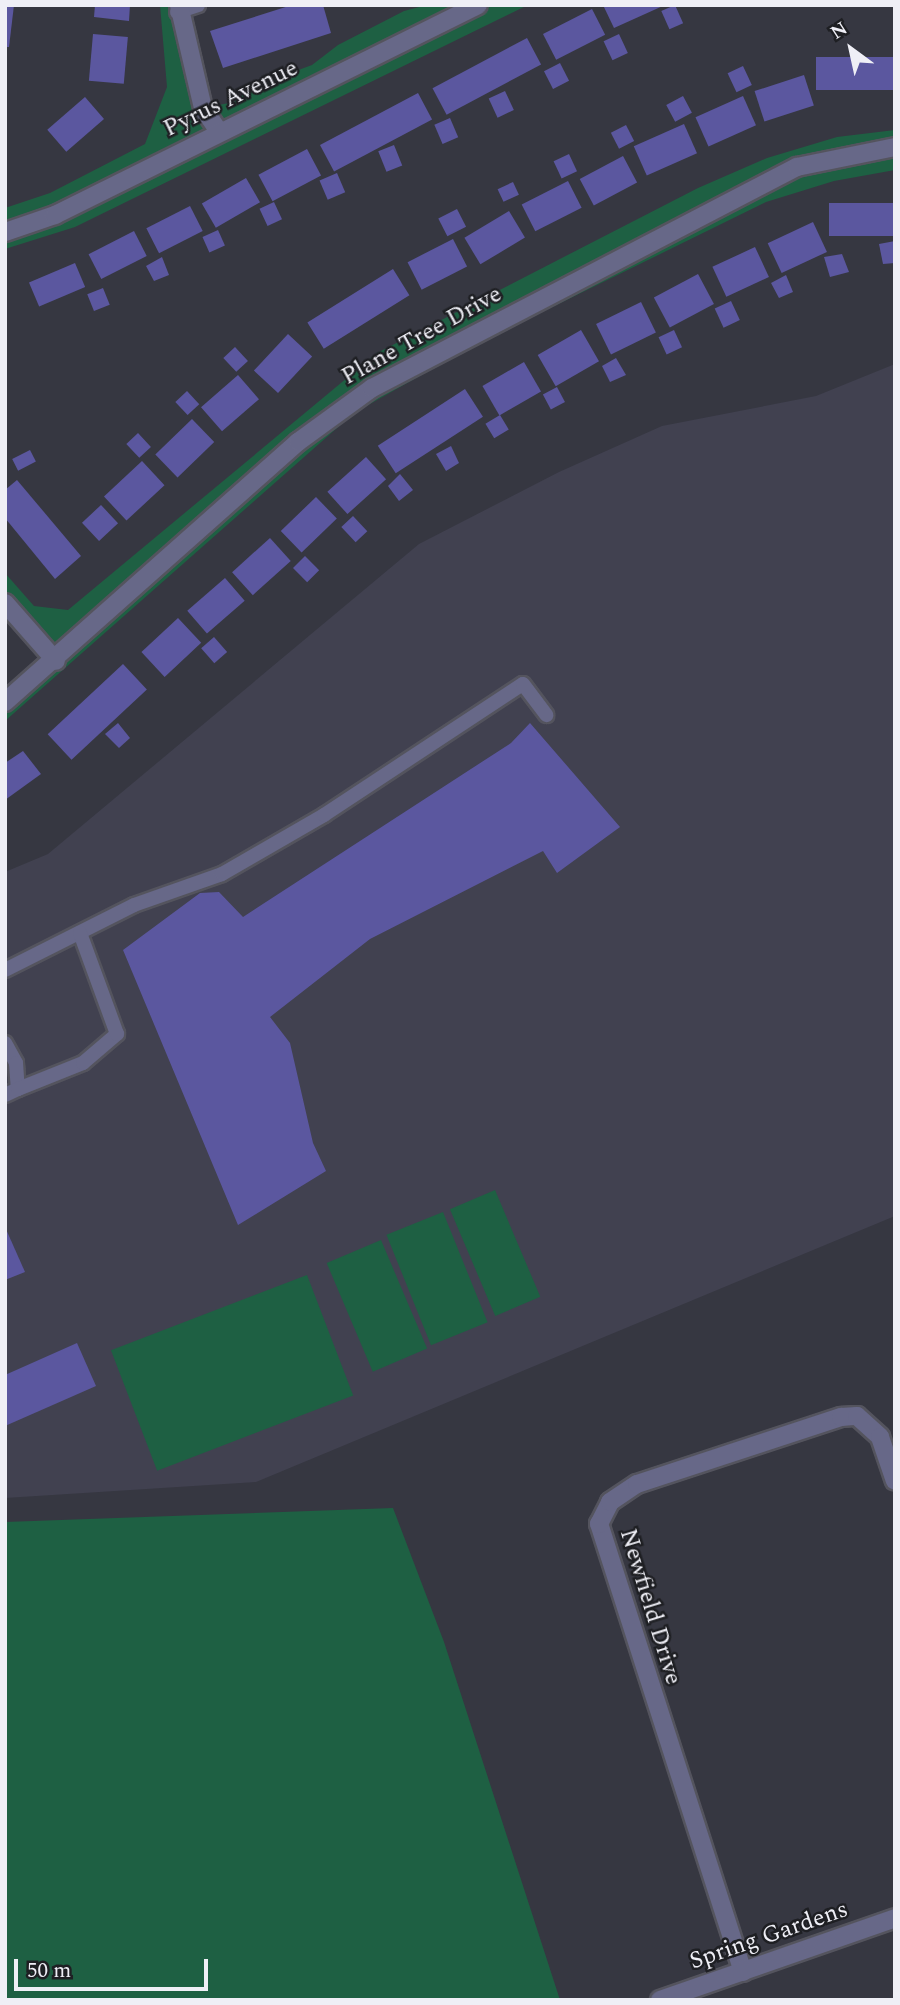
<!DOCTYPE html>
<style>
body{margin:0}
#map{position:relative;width:900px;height:2005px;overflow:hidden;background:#363741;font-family:Spectral,serif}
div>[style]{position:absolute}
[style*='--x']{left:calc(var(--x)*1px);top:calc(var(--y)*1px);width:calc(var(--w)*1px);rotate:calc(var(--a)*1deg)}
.built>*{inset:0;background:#414150}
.green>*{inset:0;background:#1e6043;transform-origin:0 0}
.building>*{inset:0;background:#5b579f;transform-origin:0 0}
.roads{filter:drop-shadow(2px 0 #54545e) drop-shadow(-2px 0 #54545e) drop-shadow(0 2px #54545e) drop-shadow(0 -2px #54545e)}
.lane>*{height:14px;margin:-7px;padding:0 7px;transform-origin:7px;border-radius:7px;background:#676888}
.street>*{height:18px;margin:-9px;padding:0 9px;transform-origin:9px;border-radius:9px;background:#676888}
span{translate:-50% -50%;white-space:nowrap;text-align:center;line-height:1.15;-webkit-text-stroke:5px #1e1f23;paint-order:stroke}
.street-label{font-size:24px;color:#efeff6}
.frame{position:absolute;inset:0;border:7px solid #efeff6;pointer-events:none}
.north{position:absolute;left:816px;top:14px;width:70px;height:70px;-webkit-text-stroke:5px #1e1f23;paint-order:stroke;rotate:327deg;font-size:19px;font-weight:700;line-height:28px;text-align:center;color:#efeff6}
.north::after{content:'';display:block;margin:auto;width:24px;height:32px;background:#efeff6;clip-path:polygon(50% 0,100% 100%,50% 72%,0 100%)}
.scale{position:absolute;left:14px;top:1959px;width:194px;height:32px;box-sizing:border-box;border:4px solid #efeff6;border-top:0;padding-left:9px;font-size:21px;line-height:24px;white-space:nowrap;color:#efeff6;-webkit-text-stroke:5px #1e1f23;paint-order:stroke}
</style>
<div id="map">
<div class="built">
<i style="clip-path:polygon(895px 364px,895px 1216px,256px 1482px,5px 1498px,5px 872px,48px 854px,419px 544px,559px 472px,662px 426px,816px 396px)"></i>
</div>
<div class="green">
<i style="clip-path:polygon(160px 5px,198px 5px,178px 12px,203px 108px,234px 102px,252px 87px,312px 65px,338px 45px,404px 11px,427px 5px,528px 5px,75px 227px,5px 249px,5px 208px,50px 193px,145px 144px,167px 87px)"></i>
<i style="clip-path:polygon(895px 130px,895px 170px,834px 181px,766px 202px,471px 347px,354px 413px,5px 721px,5px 702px,55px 661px,5px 603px,5px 573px,34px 606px,68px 610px,377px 353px,698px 188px,767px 158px,837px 137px)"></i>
<i style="left:495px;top:1190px;width:116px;height:49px;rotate:67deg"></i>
<i style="left:443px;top:1212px;width:119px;height:61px;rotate:68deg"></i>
<i style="left:381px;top:1240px;width:118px;height:59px;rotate:67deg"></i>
<i style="left:307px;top:1275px;width:129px;height:210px;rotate:69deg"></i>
<i style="clip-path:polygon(393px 1508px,444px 1642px,560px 2000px,5px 2000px,5px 1522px)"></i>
</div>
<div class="building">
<i style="clip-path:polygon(5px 5px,14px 5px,9px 47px,5px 47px)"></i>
<i style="clip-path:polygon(95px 5px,130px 5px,129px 21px,94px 17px)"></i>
<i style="clip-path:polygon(292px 5px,323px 5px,331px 33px,223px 68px,210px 31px)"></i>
<i style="clip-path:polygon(603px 5px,665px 5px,614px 28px)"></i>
<i style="left:675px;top:5px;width:20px;height:15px;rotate:66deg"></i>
<i style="left:592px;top:9px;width:29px;height:55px;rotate:63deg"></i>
<i style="left:93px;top:34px;width:35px;height:47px;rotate:5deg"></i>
<i style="left:619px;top:34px;width:21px;height:17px;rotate:65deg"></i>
<i style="left:527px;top:38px;width:30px;height:107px;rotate:62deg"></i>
<i style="left:895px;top:57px;width:33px;height:79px;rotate:90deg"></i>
<i style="left:560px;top:63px;width:20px;height:18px;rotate:63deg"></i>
<i style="left:743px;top:66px;width:21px;height:17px;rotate:65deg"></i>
<i style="left:804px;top:75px;width:32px;height:52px;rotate:72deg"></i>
<i style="left:505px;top:91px;width:21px;height:18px;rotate:65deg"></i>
<i style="left:418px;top:93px;width:30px;height:111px;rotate:62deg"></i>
<i style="left:683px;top:96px;width:19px;height:19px;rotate:62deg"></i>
<i style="left:743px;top:96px;width:32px;height:52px;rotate:66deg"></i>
<i style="left:85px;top:97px;width:29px;height:50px;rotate:49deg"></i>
<i style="left:450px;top:118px;width:21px;height:17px;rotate:67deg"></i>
<i style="left:684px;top:124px;width:32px;height:55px;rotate:66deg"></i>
<i style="left:626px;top:125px;width:18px;height:17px;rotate:63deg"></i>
<i style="left:394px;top:145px;width:22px;height:17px;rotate:68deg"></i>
<i style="left:307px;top:149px;width:30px;height:55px;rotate:62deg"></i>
<i style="left:569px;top:154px;width:19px;height:17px;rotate:65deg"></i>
<i style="left:623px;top:156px;width:30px;height:49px;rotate:62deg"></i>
<i style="left:337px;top:173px;width:21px;height:19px;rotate:67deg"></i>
<i style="left:246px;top:178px;width:28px;height:51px;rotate:60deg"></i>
<i style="left:568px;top:181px;width:30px;height:52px;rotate:63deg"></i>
<i style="left:513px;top:182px;width:14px;height:17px;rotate:65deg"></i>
<i style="left:274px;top:202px;width:19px;height:16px;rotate:65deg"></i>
<i style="left:895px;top:203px;width:33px;height:66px;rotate:90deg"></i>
<i style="left:190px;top:206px;width:28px;height:49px;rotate:63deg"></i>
<i style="left:457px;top:209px;width:20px;height:21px;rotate:63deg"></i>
<i style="left:509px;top:211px;width:31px;height:52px;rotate:59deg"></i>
<i style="left:813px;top:222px;width:33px;height:50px;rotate:65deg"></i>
<i style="left:218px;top:230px;width:17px;height:17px;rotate:66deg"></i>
<i style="left:134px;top:231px;width:28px;height:51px;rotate:63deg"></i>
<i style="left:453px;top:239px;width:31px;height:51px;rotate:63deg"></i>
<i style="clip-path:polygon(895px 241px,895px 263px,883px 264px,879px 244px)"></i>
<i style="left:755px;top:247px;width:33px;height:47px;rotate:65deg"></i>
<i style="clip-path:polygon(842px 254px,849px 272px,830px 277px,824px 257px)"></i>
<i style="clip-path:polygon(162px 257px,169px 275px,154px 281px,146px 266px)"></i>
<i style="left:75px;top:263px;width:26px;height:50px;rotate:67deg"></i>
<i style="left:393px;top:269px;width:31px;height:101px;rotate:58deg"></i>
<i style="left:698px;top:274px;width:34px;height:50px;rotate:62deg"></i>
<i style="clip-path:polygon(786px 275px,793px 292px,779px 298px,771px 283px)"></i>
<i style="left:103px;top:288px;width:18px;height:17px;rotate:68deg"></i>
<i style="left:731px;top:301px;width:21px;height:18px;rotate:65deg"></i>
<i style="left:641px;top:302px;width:34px;height:50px;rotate:64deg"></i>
<i style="left:581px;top:330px;width:36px;height:50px;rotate:60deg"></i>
<i style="left:674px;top:330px;width:19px;height:17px;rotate:65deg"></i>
<i style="left:288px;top:334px;width:33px;height:50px;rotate:43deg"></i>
<i style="left:235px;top:347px;width:19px;height:16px;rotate:47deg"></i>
<i style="clip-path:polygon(616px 358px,626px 375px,610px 382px,602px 366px)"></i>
<i style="left:524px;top:362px;width:34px;height:48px;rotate:60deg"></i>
<i style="left:238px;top:375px;width:32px;height:49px;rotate:49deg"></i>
<i style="left:557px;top:387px;width:17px;height:16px;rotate:62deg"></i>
<i style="left:465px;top:389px;width:33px;height:104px;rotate:57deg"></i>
<i style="left:187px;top:391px;width:18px;height:16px;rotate:47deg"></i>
<i style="left:500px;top:415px;width:17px;height:17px;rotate:59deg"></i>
<i style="left:192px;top:419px;width:32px;height:51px;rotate:46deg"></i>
<i style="left:138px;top:433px;width:19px;height:16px;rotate:47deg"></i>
<i style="clip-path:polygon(451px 446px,459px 463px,446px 471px,436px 454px)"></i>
<i style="left:30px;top:450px;width:13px;height:20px;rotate:63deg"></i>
<i style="left:366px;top:457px;width:30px;height:52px;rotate:48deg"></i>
<i style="left:142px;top:461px;width:33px;height:52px;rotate:47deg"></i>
<i style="clip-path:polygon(400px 474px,413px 490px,399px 501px,388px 486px)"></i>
<i style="clip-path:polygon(17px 480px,81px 556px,55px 579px,5px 518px,5px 490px)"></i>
<i style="left:316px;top:497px;width:30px;height:49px;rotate:46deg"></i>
<i style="left:101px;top:505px;width:25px;height:26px;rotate:47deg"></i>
<i style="left:353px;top:516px;width:21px;height:16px;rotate:47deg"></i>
<i style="left:270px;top:538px;width:31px;height:51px;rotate:48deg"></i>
<i style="left:305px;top:556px;width:20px;height:17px;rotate:45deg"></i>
<i style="left:225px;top:578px;width:30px;height:50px;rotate:49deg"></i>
<i style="left:178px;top:618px;width:34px;height:50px;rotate:47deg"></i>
<i style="left:214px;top:637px;width:20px;height:17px;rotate:49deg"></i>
<i style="left:123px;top:664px;width:35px;height:103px;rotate:47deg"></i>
<i style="clip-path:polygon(118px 723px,130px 738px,119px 748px,105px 734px)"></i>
<i style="clip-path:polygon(530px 723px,620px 827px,557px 873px,543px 851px,370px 939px,270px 1017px,290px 1043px,313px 1143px,326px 1171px,238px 1225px,123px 950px,200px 893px,219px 892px,243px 917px,511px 743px)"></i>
<i style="clip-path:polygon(23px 751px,41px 774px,5px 800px,5px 763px)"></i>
<i style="clip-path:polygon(5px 1227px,25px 1272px,5px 1280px)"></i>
<i style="clip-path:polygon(77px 1343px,96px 1386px,5px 1426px,5px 1375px)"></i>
</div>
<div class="roads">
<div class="lane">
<i style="--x:177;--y:12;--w:22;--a:-18"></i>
<i style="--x:5;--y:970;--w:144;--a:-26.7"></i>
<i style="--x:134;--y:905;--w:93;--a:-19.4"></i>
<i style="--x:222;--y:874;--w:118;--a:-30"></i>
<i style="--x:324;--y:815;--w:238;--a:-33.4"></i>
<i style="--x:523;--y:684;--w:39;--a:53"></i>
<i style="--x:5;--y:1043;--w:23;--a:61"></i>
<i style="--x:16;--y:1063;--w:26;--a:86"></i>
<i style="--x:18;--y:1089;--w:14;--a:155"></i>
<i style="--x:18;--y:1089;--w:70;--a:-21.8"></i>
<i style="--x:83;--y:1063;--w:45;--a:-40.5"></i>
<i style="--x:117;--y:1034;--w:108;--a:-110.1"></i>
</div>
<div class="street">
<i style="--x:179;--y:5;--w:106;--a:76.9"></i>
<i style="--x:203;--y:108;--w:29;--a:56"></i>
<i style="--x:5;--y:232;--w:53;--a:-18.8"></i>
<i style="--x:55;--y:215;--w:472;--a:-26.4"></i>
<i style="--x:5;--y:603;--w:77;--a:48.7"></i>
<i style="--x:5;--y:702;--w:392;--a:-41.6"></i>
<i style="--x:298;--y:442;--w:92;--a:-36.1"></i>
<i style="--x:372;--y:388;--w:479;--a:-27.5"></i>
<i style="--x:797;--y:167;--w:100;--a:-11.5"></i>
<i style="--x:743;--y:1972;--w:471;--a:-107.8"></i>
<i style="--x:599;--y:1524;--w:25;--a:-63"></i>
<i style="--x:610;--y:1502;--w:32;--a:-34"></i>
<i style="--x:637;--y:1484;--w:215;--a:-18.2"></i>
<i style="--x:841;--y:1417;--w:16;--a:-4"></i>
<i style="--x:857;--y:1416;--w:31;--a:42"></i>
<i style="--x:880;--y:1437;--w:46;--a:71.2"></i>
<i style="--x:660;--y:2000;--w:249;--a:-19.2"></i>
</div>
</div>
<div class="street-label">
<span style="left:231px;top:99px;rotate:-26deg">Pyrus Avenue</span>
<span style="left:422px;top:336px;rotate:-29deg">Plane Tree Drive</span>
<span style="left:650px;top:1607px;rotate:73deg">Newfield Drive</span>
<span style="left:769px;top:1936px;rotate:-19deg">Spring Gardens</span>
</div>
<div class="frame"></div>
<div class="north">N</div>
<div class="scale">50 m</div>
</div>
